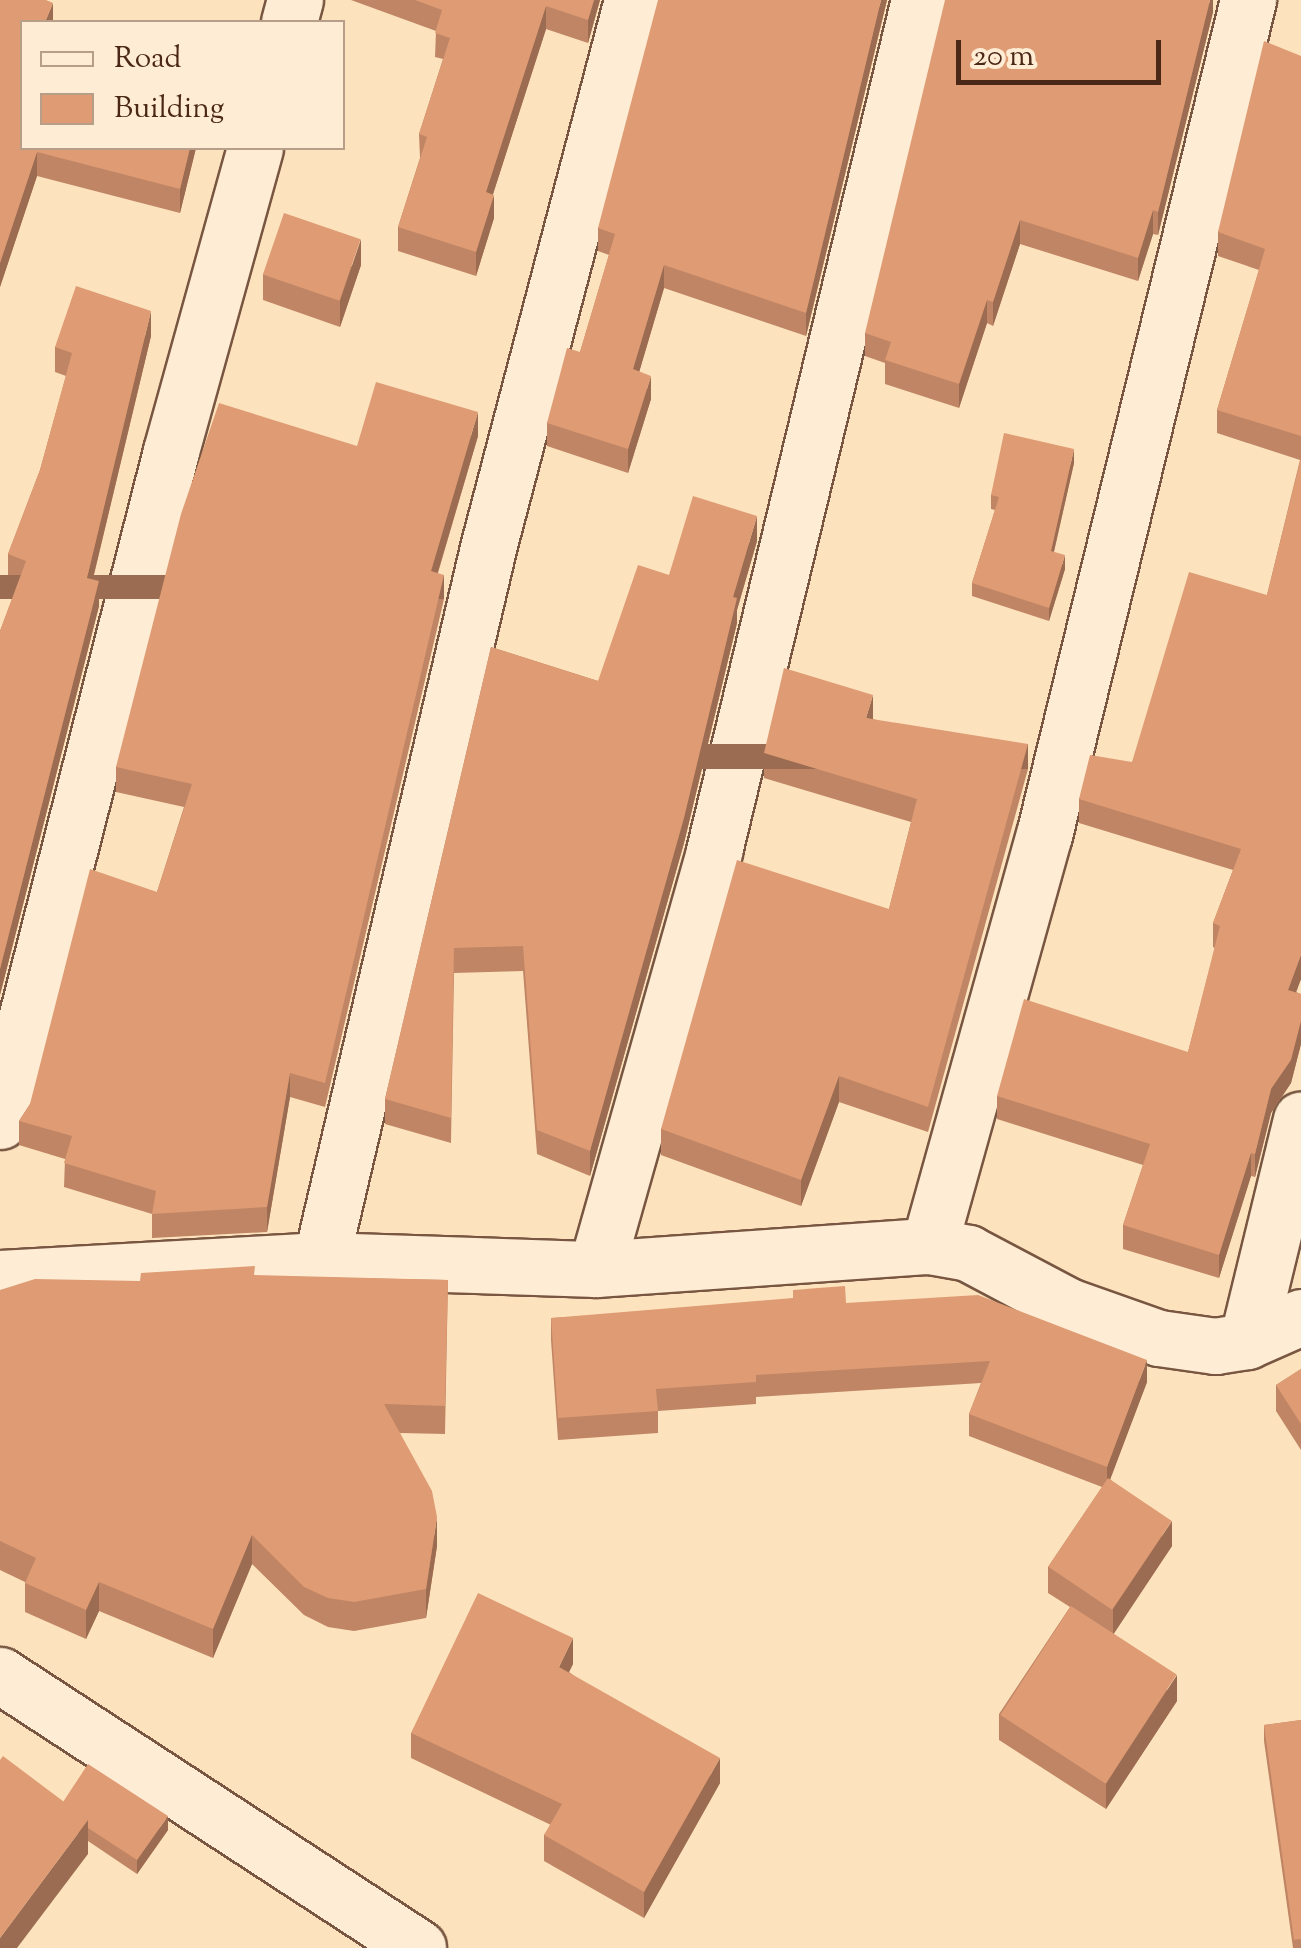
<!DOCTYPE html>
<style>
body{margin:0}
#map{position:relative;width:1301px;height:1948px;overflow:hidden;background:#fde3bd;font-family:"Sorts Mill Goudy",serif}
div>[style]{position:absolute}
[style*='--x']{left:calc(var(--x)*1px);top:calc(var(--y)*1px);width:calc(var(--w)*1px);rotate:calc(var(--a)*1deg)}
.roads{filter:drop-shadow(2px 0 #785641) drop-shadow(-2px 0 #785641) drop-shadow(0 2px #785641) drop-shadow(0 -2px #785641)}
.minor>*{height:55px;margin:-27.5px;padding:0 27.5px;transform-origin:27.5px;border-radius:27.5px;background:#feedd4}
.wall>*{inset:0;background:#bf8564}
.shaded-wall>*{inset:0;background:#9b6c51;transform-origin:0 0}
.building>*{inset:0;background:#de9b74;transform-origin:0 0}
span{translate:-50% -50%;white-space:nowrap;text-align:center;line-height:1.15;-webkit-text-stroke:8px #feedd4;paint-order:stroke}
.legend{position:absolute;left:20px;top:20px;width:325px;height:130px;box-sizing:border-box;background:#feedd4;border:2px solid #b69e89;margin:0;padding:12px 18px;list-style:none;font-size:30px;color:#4b2718}
.legend li{display:flex;align-items:center;gap:20px;height:50px}
.legend b{width:50px;border:2px solid #b69e89}
.scale{position:absolute;left:956px;top:40px;width:205px;height:45px;box-sizing:border-box;border:5px solid #4b2718;border-top:0;padding-left:12px;font-size:30px;line-height:35px;white-space:nowrap;color:#4b2718;-webkit-text-stroke:8px #feedd4;paint-order:stroke}
</style>
<div id="map">
<div class="roads">
<div class="minor">
<i style="--x:289;--y:22;--w:23;--a:-75"></i>
<i style="--x:0;--y:1121;--w:691;--a:-75.68"></i>
<i style="--x:171;--y:451;--w:314;--a:-74.5"></i>
<i style="--x:929;--y:1246;--w:427;--a:-74.4"></i>
<i style="--x:1044;--y:835;--w:860;--a:-76.27"></i>
<i style="--x:321;--y:1260;--w:735;--a:-76.8"></i>
<i style="--x:489;--y:544;--w:562;--a:-75.27"></i>
<i style="--x:596;--y:1269;--w:434;--a:-74.2"></i>
<i style="--x:714;--y:851;--w:875;--a:-76.46"></i>
<i style="--x:0;--y:1278;--w:322;--a:-3.2"></i>
<i style="--x:321;--y:1260;--w:275;--a:1.9"></i>
<i style="--x:596;--y:1269;--w:334;--a:-4"></i>
<i style="--x:929;--y:1246;--w:40;--a:10"></i>
<i style="--x:968;--y:1253;--w:113;--a:27.9"></i>
<i style="--x:1068;--y:1306;--w:96;--a:19.4"></i>
<i style="--x:1159;--y:1338;--w:57;--a:8.1"></i>
<i style="--x:1215;--y:1346;--w:32;--a:-9"></i>
<i style="--x:1247;--y:1341;--w:59;--a:-24"></i>
<i style="--x:1247;--y:1341;--w:228;--a:-76.3"></i>
<i style="--x:0;--y:1675;--w:499;--a:33.1"></i>
</div>
</div>
<div class="wall">
<i style="clip-path:polygon(0 0,53px 22px,22px 22px,22px 148px,196px 148px,180px 213px,37px 176px,0 287px)"></i>
<i style="clip-path:polygon(351px 0,600px 0,588px 43px,546px 29px,493px 194px,494px 218px,476px 276px,398px 251px,398px 227px,420px 158px,419px 134px,443px 59px,435px 57px,436px 31px)"></i>
<i style="clip-path:polygon(887px 0,806px 336px,664px 288px,639px 372px,651px 399px,628px 473px,547px 446px,547px 423px,580px 352px,609px 255px,598px 251px,598px 228px)"></i>
<i style="clip-path:polygon(1213px 0,1213px 12px,1158px 235px,1153px 234px,1138px 281px,1020px 244px,993px 326px,987px 323px,959px 408px,885px 384px,885px 363px,865px 356px,865px 333px)"></i>
<i style="clip-path:polygon(1301px 56px,1301px 979px,1296px 992px,1301px 994px,1301px 1044px,1291px 1083px,1271px 1113px,1255px 1177px,1251px 1176px,1219px 1278px,1123px 1249px,1123px 1225px,1143px 1165px,997px 1119px,997px 1096px,1188px 1052px,1215px 948px,1213px 947px,1213px 923px,1233px 870px,1079px 823px,1079px 799px,1132px 762px,1267px 595px,1300px 460px,1217px 433px,1217px 410px,1259px 270px,1218px 256px,1218px 232px)"></i>
<i style="clip-path:polygon(361px 265px,340px 327px,263px 300px,263px 274px)"></i>
<i style="clip-path:polygon(151px 336px,93px 579px,99px 606px,0 995px,0 631px,18px 583px,8px 580px,8px 554px,40px 470px,66px 376px,55px 372px,55px 347px)"></i>
<i style="clip-path:polygon(478px 436px,438px 573px,444px 599px,325px 1107px,290px 1097px,267px 1232px,152px 1238px,152px 1214px,64px 1187px,65px 1159px,19px 1145px,19px 1121px,30px 1104px,157px 892px,184px 807px,116px 792px,116px 767px,357px 446px)"></i>
<i style="clip-path:polygon(1074px 463px,1054px 552px,1065px 569px,1049px 621px,972px 596px,972px 583px,995px 510px,991px 509px,991px 495px)"></i>
<i style="clip-path:polygon(757px 541px,737px 610px,737px 623px,684px 843px,590px 1176px,537px 1154px,523px 971px,454px 973px,451px 1143px,385px 1124px,385px 1099px,491px 647px,598px 681px,669px 575px)"></i>
<i style="clip-path:polygon(873px 719px,1028px 769px,928px 1132px,839px 1102px,801px 1206px,661px 1155px,661px 1129px,889px 909px,911px 822px,764px 778px,764px 753px)"></i>
<i style="clip-path:polygon(255px 1276px,448px 1280px,445px 1434px,400px 1433px,437px 1546px,426px 1618px,354px 1631px,328px 1627px,304px 1615px,252px 1564px,213px 1658px,99px 1611px,86px 1639px,25px 1612px,25px 1582px,0 1570px,0 1290px)"></i>
<i style="clip-path:polygon(846px 1303px,1147px 1382px,1110px 1479px,1172px 1546px,1113px 1634px,1177px 1701px,1106px 1809px,999px 1740px,999px 1714px,1070px 1607px,1048px 1593px,1048px 1567px,1102px 1487px,969px 1436px,969px 1414px,981px 1383px,756px 1397px,756px 1404px,658px 1411px,658px 1433px,558px 1440px,551px 1340px,551px 1318px)"></i>
<i style="clip-path:polygon(1301px 1369px,1301px 1450px,1276px 1411px,1276px 1385px)"></i>
<i style="clip-path:polygon(573px 1664px,569px 1672px,720px 1783px,644px 1918px,544px 1861px,544px 1835px,551px 1825px,411px 1758px,411px 1733px)"></i>
<i style="clip-path:polygon(1301px 1720px,1301px 1948px,1293px 1948px,1264px 1741px,1264px 1725px)"></i>
<i style="clip-path:polygon(63px 1802px,168px 1830px,137px 1874px,88px 1841px,88px 1854px)"></i>
</div>
<div class="shaded-wall">
<i style="clip-path:polygon(594px 0,600px 0,588px 43px,588px 20px)"></i>
<i style="clip-path:polygon(881px 0,887px 0,806px 336px,806px 313px)"></i>
<i style="clip-path:polygon(1210px 0,1213px 0,1213px 12px,1158px 235px,1158px 212px)"></i>
<i style="clip-path:polygon(53px 3px,53px 22px,45px 22px)"></i>
<i style="clip-path:polygon(546px 6px,546px 29px,486px 216px,486px 192px)"></i>
<i style="clip-path:polygon(190px 148px,196px 148px,180px 213px,180px 189px)"></i>
<i style="clip-path:polygon(37px 152px,37px 176px,0 287px,0 263px)"></i>
<i style="clip-path:polygon(494px 195px,494px 218px,476px 276px,476px 252px)"></i>
<i style="clip-path:polygon(1153px 210px,1153px 234px,1138px 281px,1138px 258px)"></i>
<i style="clip-path:polygon(1020px 220px,1020px 244px,993px 326px,993px 302px)"></i>
<i style="clip-path:polygon(361px 239px,361px 265px,340px 327px,340px 301px)"></i>
<i style="clip-path:polygon(664px 265px,664px 288px,633px 393px,633px 369px)"></i>
<i style="clip-path:polygon(987px 300px,987px 323px,959px 408px,959px 384px)"></i>
<i style="clip-path:polygon(151px 311px,151px 336px,87px 603px,87px 578px)"></i>
<i style="clip-path:polygon(651px 376px,651px 399px,628px 473px,628px 449px)"></i>
<i style="clip-path:polygon(478px 412px,478px 436px,431px 595px,431px 571px)"></i>
<i style="clip-path:polygon(1074px 449px,1074px 463px,1051px 564px,1051px 551px)"></i>
<i style="clip-path:polygon(757px 516px,757px 541px,737px 610px,737px 623px,684px 843px,590px 1176px,590px 1151px,733px 597px)"></i>
<i style="clip-path:polygon(1065px 555px,1065px 569px,1049px 621px,1049px 608px)"></i>
<i style="left:444px;top:575px;width:24px;height:522px;rotate:90deg"></i>
<i style="clip-path:polygon(99px 581px,99px 606px,0 995px,0 969px)"></i>
<i style="clip-path:polygon(873px 695px,873px 720px,866px 718px)"></i>
<i style="left:1028px;top:744px;width:25px;height:377px;rotate:90deg"></i>
<i style="clip-path:polygon(1301px 955px,1301px 979px,1288px 1014px,1288px 990px)"></i>
<i style="clip-path:polygon(1301px 1021px,1301px 1044px,1291px 1083px,1271px 1113px,1255px 1177px,1255px 1154px,1271px 1089px)"></i>
<i style="clip-path:polygon(290px 1073px,290px 1097px,267px 1232px,267px 1207px)"></i>
<i style="clip-path:polygon(839px 1076px,839px 1102px,801px 1206px,801px 1180px)"></i>
<i style="clip-path:polygon(1251px 1153px,1251px 1176px,1219px 1278px,1219px 1255px)"></i>
<i style="clip-path:polygon(1147px 1360px,1147px 1382px,1107px 1488px,1107px 1467px)"></i>
<i style="clip-path:polygon(437px 1517px,437px 1546px,426px 1618px,426px 1589px)"></i>
<i style="clip-path:polygon(1172px 1521px,1172px 1546px,1113px 1635px,1113px 1609px)"></i>
<i style="clip-path:polygon(252px 1535px,252px 1564px,213px 1658px,213px 1629px)"></i>
<i style="clip-path:polygon(99px 1582px,99px 1611px,86px 1639px,86px 1610px)"></i>
<i style="clip-path:polygon(573px 1638px,573px 1664px,559px 1692px,559px 1667px)"></i>
<i style="clip-path:polygon(1177px 1675px,1177px 1701px,1106px 1809px,1106px 1783px)"></i>
<i style="clip-path:polygon(720px 1758px,720px 1783px,644px 1918px,644px 1892px)"></i>
<i style="clip-path:polygon(168px 1816px,168px 1830px,137px 1874px,137px 1860px)"></i>
<i style="clip-path:polygon(88px 1820px,88px 1854px,17px 1948px,0 1948px,0 1938px)"></i>
</div>
<div class="building">
<i style="clip-path:polygon(0 0,46px 0,53px 3px,45px 22px,22px 22px,22px 148px,190px 148px,180px 189px,37px 152px,0 263px)"></i>
<i style="clip-path:polygon(415px 0,594px 0,588px 20px,546px 6px,486px 192px,494px 195px,476px 252px,398px 227px,427px 137px,419px 134px,450px 38px,435px 33px,442px 10px)"></i>
<i style="clip-path:polygon(658px 0,881px 0,806px 313px,664px 265px,633px 369px,651px 376px,628px 449px,547px 423px,567px 348px,580px 352px,615px 234px,598px 228px)"></i>
<i style="clip-path:polygon(945px 0,1210px 0,1158px 212px,1153px 210px,1138px 258px,1020px 220px,993px 302px,987px 300px,959px 384px,885px 360px,891px 342px,865px 333px)"></i>
<i style="clip-path:polygon(1264px 41px,1301px 56px,1301px 436px,1217px 410px,1265px 249px,1218px 232px)"></i>
<i style="left:284px;top:213px;width:81px;height:65px;rotate:19deg"></i>
<i style="clip-path:polygon(76px 286px,151px 311px,87px 578px,99px 581px,0 969px,0 631px,26px 561px,8px 554px,40px 470px,72px 353px,55px 347px)"></i>
<i style="clip-path:polygon(376px 382px,478px 412px,431px 571px,444px 575px,325px 1083px,290px 1073px,267px 1207px,152px 1214px,156px 1191px,64px 1163px,72px 1136px,19px 1121px,30px 1104px,90px 869px,157px 892px,192px 784px,116px 767px,181px 514px,219px 403px,357px 446px)"></i>
<i style="clip-path:polygon(1004px 433px,1074px 449px,1051px 551px,1065px 555px,1049px 608px,972px 583px,999px 497px,991px 495px)"></i>
<i style="clip-path:polygon(1301px 458px,1301px 955px,1288px 990px,1301px 994px,1301px 1021px,1291px 1060px,1271px 1089px,1255px 1154px,1251px 1153px,1219px 1255px,1123px 1225px,1150px 1144px,997px 1096px,1024px 999px,1188px 1052px,1220px 926px,1213px 923px,1241px 849px,1079px 799px,1090px 755px,1132px 762px,1189px 572px,1267px 595px)"></i>
<i style="clip-path:polygon(693px 496px,757px 516px,733px 597px,737px 598px,684px 818px,590px 1151px,537px 1130px,523px 946px,454px 948px,451px 1118px,385px 1099px,491px 647px,598px 681px,638px 565px,669px 575px)"></i>
<i style="clip-path:polygon(784px 668px,873px 695px,866px 718px,1028px 744px,928px 1107px,839px 1076px,801px 1180px,661px 1129px,737px 860px,889px 909px,917px 799px,764px 753px)"></i>
<i style="clip-path:polygon(255px 1266px,254px 1275px,448px 1280px,445px 1406px,384px 1404px,432px 1491px,437px 1517px,426px 1589px,354px 1602px,328px 1598px,304px 1587px,252px 1535px,213px 1629px,99px 1582px,86px 1610px,25px 1583px,36px 1558px,0 1541px,0 1290px,35px 1279px,140px 1281px,141px 1273px)"></i>
<i style="clip-path:polygon(845px 1286px,846px 1303px,978px 1295px,1147px 1360px,1107px 1467px,969px 1414px,990px 1361px,756px 1375px,756px 1382px,656px 1389px,658px 1411px,558px 1418px,551px 1318px,793px 1298px,793px 1290px)"></i>
<i style="clip-path:polygon(1301px 1369px,1301px 1424px,1276px 1385px)"></i>
<i style="left:1108px;top:1478px;width:77px;height:107px;rotate:34deg"></i>
<i style="clip-path:polygon(478px 1593px,573px 1638px,559px 1667px,720px 1758px,644px 1892px,544px 1835px,562px 1804px,411px 1733px)"></i>
<i style="left:1071px;top:1606px;width:126px;height:130px;rotate:33deg"></i>
<i style="clip-path:polygon(1301px 1720px,1301px 1939px,1294px 1940px,1264px 1725px)"></i>
<i style="clip-path:polygon(3px 1756px,88px 1820px,0 1938px,0 1760px)"></i>
<i style="clip-path:polygon(88px 1764px,168px 1816px,137px 1860px,88px 1828px,88px 1820px,63px 1802px)"></i>
</div>
<ul class="legend">
<li><b style="height:12px;background:#feedd4"></b>Road</li>
<li><b style="height:28px;background:#de9b74"></b>Building</li>
</ul>
<div class="scale">20 m</div>
</div>
